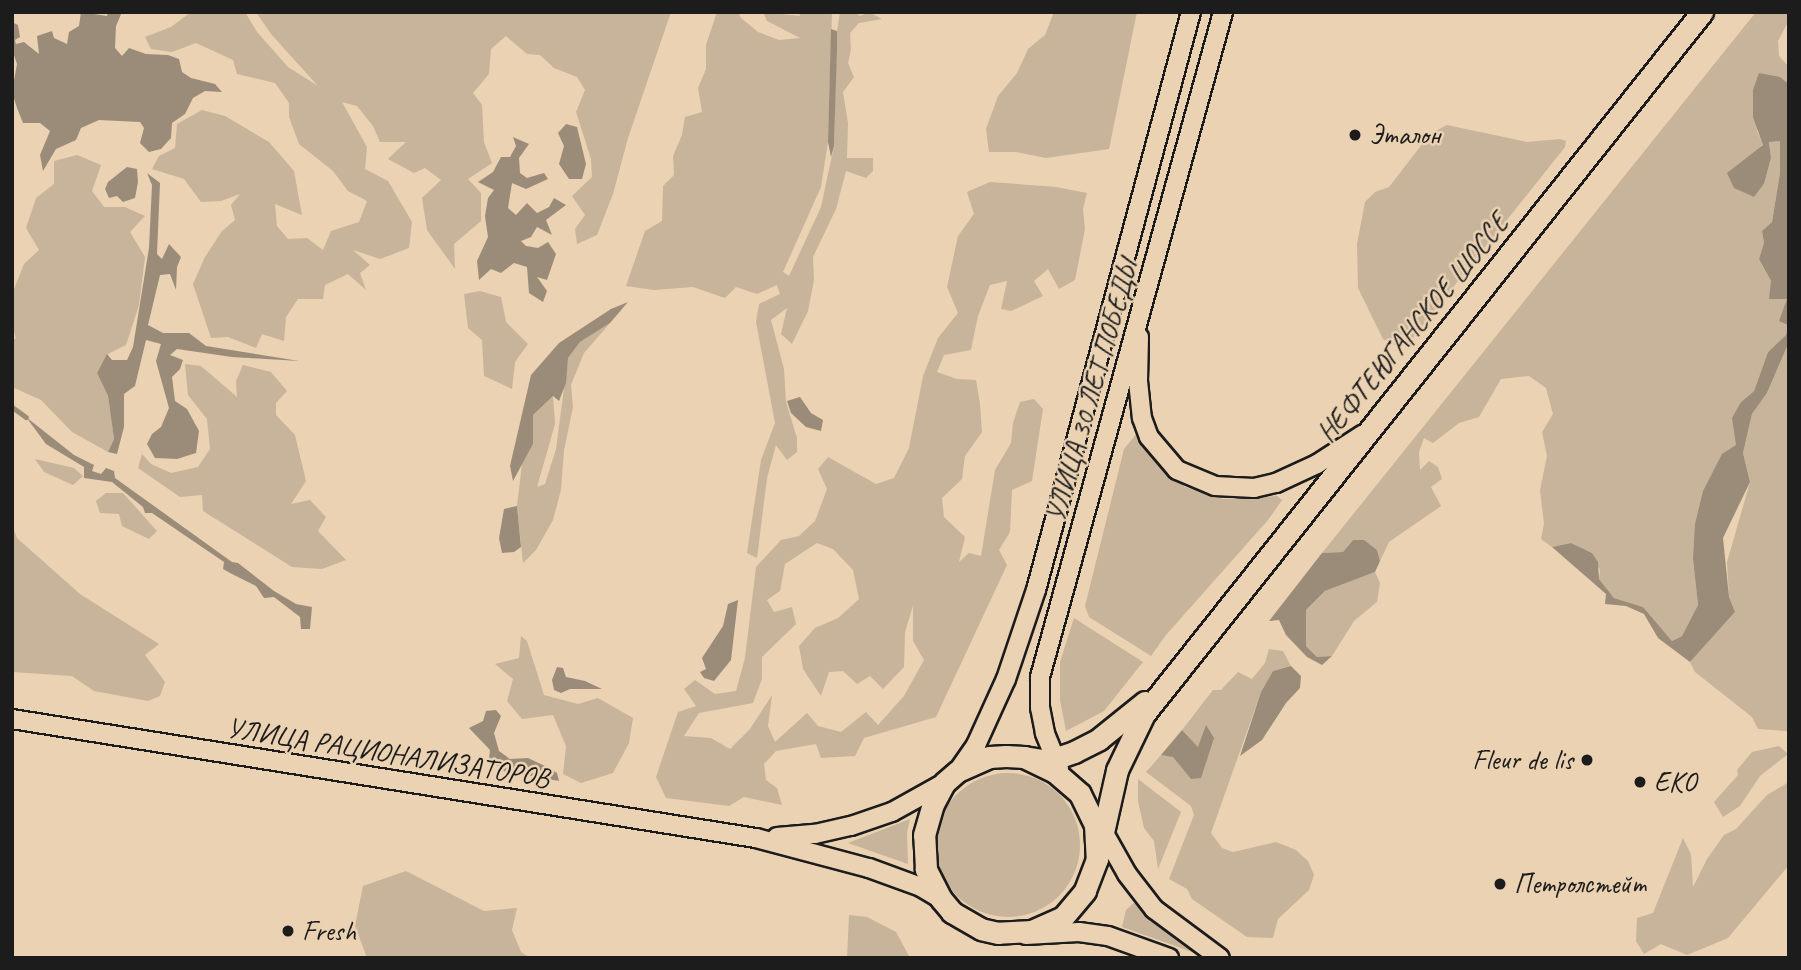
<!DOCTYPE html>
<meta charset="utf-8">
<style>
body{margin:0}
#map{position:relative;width:1801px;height:970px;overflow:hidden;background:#ead2b2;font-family:Caveat,sans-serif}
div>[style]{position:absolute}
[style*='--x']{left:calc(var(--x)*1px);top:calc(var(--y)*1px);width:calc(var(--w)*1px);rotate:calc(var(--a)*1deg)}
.green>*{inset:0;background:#c8b49a}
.round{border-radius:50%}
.water>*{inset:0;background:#9b8c79}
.stream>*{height:5px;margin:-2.5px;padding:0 2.5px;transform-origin:2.5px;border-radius:2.5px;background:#9b8c79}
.roads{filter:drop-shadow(2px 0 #1c1c1c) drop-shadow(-2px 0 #1c1c1c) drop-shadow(0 2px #1c1c1c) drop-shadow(0 -2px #1c1c1c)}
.secondary>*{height:18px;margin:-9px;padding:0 9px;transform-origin:9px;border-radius:9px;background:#ead2b2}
.primary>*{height:21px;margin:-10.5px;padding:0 10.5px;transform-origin:10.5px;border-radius:10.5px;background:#ead2b2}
.dots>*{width:19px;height:19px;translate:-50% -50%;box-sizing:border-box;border:4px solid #ead2b2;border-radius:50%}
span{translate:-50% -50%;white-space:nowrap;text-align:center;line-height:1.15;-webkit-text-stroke:5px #ead2b2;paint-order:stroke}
.poi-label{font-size:28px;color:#1c1c1c}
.left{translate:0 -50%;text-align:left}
.right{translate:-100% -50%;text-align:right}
.street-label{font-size:28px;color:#1c1c1c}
.frame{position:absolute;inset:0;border:14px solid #1c1c1c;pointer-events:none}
</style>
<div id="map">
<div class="green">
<i style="clip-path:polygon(191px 12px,245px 12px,257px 32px,288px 67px,318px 86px,271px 34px,256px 12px,671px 12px,628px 138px,613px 194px,597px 235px,577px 244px,575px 229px,585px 215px,572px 196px,592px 177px,591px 159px,576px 112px,585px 90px,577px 77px,554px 68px,540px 55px,527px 54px,506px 36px,491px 49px,489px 74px,473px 93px,482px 105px,484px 142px,492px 163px,468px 179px,481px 193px,481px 221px,454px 244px,455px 269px,427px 230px,422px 198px,441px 180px,425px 168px,414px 173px,388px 159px,406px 142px,380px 142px,373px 126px,357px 106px,342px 102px,367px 147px,365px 169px,388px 181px,412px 222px,409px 248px,380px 259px,353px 250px,370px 265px,360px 273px,366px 290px,348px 274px,325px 285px,323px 299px,298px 299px,286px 317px,284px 341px,262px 334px,256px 348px,228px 337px,211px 338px,193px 284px,205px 257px,222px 231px,235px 220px,231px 205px,240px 194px,221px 201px,201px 202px,184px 179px,152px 169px,159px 156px,175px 148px,177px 124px,202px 110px,225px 116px,269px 142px,294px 171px,302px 215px,275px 204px,277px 226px,288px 239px,307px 238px,323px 250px,331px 231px,359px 222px,367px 201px,348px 191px,333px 171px,299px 144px,289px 117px,289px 103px,275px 83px,237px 74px,233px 60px,196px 43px,172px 52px,151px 49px,145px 37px,171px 27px)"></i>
<i style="clip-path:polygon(717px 12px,738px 12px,741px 18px,758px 32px,779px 40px,800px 38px,767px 21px,763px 12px,800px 16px,799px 12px,832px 12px,828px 142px,821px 187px,783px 272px,789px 276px,821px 207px,834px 146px,837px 31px,840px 12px,855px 12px,860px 16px,869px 12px,882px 19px,859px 23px,850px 33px,851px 49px,848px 63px,854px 77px,843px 92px,848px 123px,847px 158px,873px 158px,873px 171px,866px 178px,846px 171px,836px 209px,813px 257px,814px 280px,808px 311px,792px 344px,781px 334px,787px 308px,771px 320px,784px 369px,786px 402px,797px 438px,797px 452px,787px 460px,776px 445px,767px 478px,757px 558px,747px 553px,761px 460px,775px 423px,756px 322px,759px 304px,780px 294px,777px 285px,757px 294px,736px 287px,725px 298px,693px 287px,654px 290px,626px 286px,645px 231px,662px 221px,663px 186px,674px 175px,673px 156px,682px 135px,685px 117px,702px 112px,698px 88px,706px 69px,706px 45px)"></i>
<i style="clip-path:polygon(1054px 12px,1137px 12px,1109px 149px,1046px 158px,1016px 152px,989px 152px,986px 129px,998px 96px,1017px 73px,1028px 49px,1045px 35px)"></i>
<i style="clip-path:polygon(1756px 12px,1789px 12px,1789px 20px,1778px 41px,1779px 56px,1789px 67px,1789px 84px,1780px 77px,1757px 131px,1763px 144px,1755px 153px,1754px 197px,1764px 184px,1771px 158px,1769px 141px,1780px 141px,1780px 173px,1772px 222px,1762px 231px,1764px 243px,1759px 259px,1771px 281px,1788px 299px,1788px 325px,1786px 335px,1768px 352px,1754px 391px,1741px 402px,1736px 445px,1693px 559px,1698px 605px,1682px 636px,1672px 641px,1643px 607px,1614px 598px,1599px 579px,1600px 570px,1592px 553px,1571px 543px,1552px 547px,1541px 539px,1544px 524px,1540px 490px,1547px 456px,1542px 432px,1553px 414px,1546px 388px,1529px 376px,1501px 379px,1479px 417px,1459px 423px,1433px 443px,1424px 438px,1419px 452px,1420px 470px,1429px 461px,1438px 467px,1442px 479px,1431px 487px,1441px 506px,1389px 542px,1380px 561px,1377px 550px,1353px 540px,1343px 552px,1322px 553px)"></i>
<i style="clip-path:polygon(1447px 125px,1527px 142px,1560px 139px,1566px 141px,1565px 147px,1411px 340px,1400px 348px,1383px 339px,1358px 288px,1357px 244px,1365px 202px,1375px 192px,1389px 187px,1430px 134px)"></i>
<i style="clip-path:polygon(77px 155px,101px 165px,92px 191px,104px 207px,125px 207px,145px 216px,130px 232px,145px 257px,139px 305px,126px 345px,108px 354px,97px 373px,108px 396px,114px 439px,108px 452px,72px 432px,41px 400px,12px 387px,12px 338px,16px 339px,12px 324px,14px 289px,24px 264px,39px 250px,26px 228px,36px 198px,54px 184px,54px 161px)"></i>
<i style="clip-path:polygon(evenodd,990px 182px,1056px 187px,1087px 193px,1083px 209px,1085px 229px,1075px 280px,1059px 289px,1048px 269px,1034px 281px,1043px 296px,1011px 311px,1001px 309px,1007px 281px,990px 285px,978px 316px,971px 350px,944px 355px,937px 372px,957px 379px,976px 380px,980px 404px,982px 432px,965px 456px,962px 479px,942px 498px,944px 517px,965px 537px,959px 562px,969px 553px,981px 556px,995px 470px,1011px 443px,1013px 423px,1020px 402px,1034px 399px,1043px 409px,1032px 481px,1012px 490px,1010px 532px,999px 550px,1007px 565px,936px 717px,864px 738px,855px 756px,821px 758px,816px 744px,776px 751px,764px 764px,766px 780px,777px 788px,782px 805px,744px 797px,729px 806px,666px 798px,656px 777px,678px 712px,696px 706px,684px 689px,695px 680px,715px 694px,736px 691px,745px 658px,756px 567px,781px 540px,799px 536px,815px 521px,827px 489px,818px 469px,828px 457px,876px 484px,894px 478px,909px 448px,923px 376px,938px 338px,958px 313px,947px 287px,958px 236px,974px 214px,967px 192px,990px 182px,817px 543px,833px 549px,853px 570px,859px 599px,838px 618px,815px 628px,799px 646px,803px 669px,821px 696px,829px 672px,843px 671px,857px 684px,870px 676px,883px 689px,904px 667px,905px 632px,913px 606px,913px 641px,924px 660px,904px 696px,878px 725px,866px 712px,841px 732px,818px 726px,807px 713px,775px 742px,768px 726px,772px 695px,750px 729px,730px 749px,711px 738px,684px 736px,699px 713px,753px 703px,762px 679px,762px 657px,796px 624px,792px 607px,774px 612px,767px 600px,780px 591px,785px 564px,817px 543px)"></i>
<i style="clip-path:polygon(480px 291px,501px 297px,506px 322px,528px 344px,515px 362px,512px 389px,484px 376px,482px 340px,468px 328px,464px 294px)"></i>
<i style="clip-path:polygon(610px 323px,584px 353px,571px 385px,573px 407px,564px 450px,561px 490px,553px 520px,536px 550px,523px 563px,517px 506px,522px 464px,533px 444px,533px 415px,553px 396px,555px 424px,537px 487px,545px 484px,556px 449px,568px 358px,580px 342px)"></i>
<i style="clip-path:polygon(1789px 342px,1789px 729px,1786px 731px,1758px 729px,1752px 717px,1695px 672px,1690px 662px,1735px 612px,1729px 597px,1727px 562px,1750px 482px,1743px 453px,1752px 414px,1767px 393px)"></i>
<i style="clip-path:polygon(185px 364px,201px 366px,237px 397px,236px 381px,243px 365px,271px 372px,287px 391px,276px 403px,276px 415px,295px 435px,306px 481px,291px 504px,310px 500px,326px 517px,318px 531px,346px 560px,322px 569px,292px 567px,203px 511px,202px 495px,180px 497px,138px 468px,142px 454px,151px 464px,171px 473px,198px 467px,210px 449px,207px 419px,188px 395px)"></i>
<i style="clip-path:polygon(1137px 433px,1153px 458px,1185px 487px,1223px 499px,1277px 496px,1282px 500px,1268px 520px,1166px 635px,1151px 656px,1089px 617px,1085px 606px,1124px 449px)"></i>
<i style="clip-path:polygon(35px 459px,74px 468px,83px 476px,73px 485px,44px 472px)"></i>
<i style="clip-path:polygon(106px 493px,123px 493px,157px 531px,149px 539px,122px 526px,119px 514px,100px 513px,96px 501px)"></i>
<i style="clip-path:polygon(12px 525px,17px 538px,80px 594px,159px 644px,145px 655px,165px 682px,160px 696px,148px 701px,94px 691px,72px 676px,12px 672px)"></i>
<i style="clip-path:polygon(1375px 572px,1380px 583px,1377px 602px,1354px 621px,1332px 656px,1317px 657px,1306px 646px,1306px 610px,1325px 591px)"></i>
<i style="clip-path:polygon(1074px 618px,1143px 662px,1104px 711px,1066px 731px,1060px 700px,1060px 662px)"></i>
<i style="clip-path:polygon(521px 636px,527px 641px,544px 695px,578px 704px,598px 698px,633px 718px,629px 743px,613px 773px,581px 783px,563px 774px,566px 746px,553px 715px,522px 719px,507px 701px,513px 679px,495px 664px,519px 658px)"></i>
<i style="clip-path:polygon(1269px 649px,1283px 651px,1291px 666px,1273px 671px,1261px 692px,1211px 833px,1222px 848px,1233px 852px,1276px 842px,1296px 850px,1308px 861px,1314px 875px,1309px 890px,1278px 919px,1273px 938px,1247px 937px,1192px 899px,1187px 889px,1169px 879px,1194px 815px,1191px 806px,1146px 772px,1161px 755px,1173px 756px,1191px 778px,1198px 747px,1182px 730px,1213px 690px,1221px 690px,1238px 672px,1252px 679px,1265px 663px)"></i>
<i style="clip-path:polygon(1779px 746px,1788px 754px,1760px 776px,1740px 806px,1723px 817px,1714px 802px,1738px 775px,1737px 770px,1752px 752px)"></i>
<i class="round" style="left:936px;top:773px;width:144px;height:144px"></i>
<i style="clip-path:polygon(1138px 779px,1181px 812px,1158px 869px,1154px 841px,1144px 828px,1138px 801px)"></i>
<i style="clip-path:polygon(1789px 782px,1789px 865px,1728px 938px,1687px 955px,1661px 944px,1644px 954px,1636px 941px,1637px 918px,1653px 913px,1683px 838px,1691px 854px,1693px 887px,1707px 859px,1724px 835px,1736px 829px,1767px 795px)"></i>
<i style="clip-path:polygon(910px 819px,907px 833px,908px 864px,848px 843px)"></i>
<i style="clip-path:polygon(406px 871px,484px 911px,517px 908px,512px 930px,521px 952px,530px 958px,364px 958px,366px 955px,355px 926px,363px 886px)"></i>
<i style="clip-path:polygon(1134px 903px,1195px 953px,1122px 927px,1126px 910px)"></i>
<i style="clip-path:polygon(849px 915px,867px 917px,896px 932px,910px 958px,847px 958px)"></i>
</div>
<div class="water">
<i style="clip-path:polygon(81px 12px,107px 16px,108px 12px,122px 12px,116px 26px,115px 48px,122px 56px,129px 48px,146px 54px,168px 55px,179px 59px,182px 72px,191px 78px,215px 84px,222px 92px,205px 91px,193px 98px,185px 114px,172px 123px,171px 138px,161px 149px,149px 152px,140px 143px,144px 128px,140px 122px,99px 120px,81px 128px,76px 140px,56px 149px,43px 171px,40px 155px,50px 131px,40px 123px,23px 123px,17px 108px,12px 92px,17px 64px,12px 49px,12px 22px,18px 25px,20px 37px,15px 40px,16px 44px,24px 42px,39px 54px,37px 36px,52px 31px,54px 38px,67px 44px,69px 32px,79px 26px)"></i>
<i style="clip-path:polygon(831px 29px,837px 31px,837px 49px,834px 146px,831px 157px,828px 142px)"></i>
<i style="clip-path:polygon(1759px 73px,1780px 77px,1789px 84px,1789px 342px,1767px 393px,1752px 414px,1743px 453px,1750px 482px,1723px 538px,1729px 597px,1735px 612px,1690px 662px,1658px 638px,1644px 614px,1626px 606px,1605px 604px,1606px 594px,1552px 547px,1571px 543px,1592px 553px,1598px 562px,1599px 579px,1614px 598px,1643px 607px,1672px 641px,1682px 636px,1698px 605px,1693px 559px,1695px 524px,1703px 491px,1722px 454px,1736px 445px,1732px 418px,1741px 402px,1754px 391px,1768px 352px,1786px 335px,1788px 325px,1779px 321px,1787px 299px,1769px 299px,1771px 281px,1759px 259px,1764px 243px,1762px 231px,1772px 222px,1780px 173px,1780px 141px,1769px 142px,1771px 158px,1764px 184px,1754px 197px,1734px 188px,1727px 173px,1763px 145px,1753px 117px,1753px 90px)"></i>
<i style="clip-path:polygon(566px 124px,577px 127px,586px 164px,582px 179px,569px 179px,559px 164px,564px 146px,558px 133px)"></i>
<i style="clip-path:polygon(513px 137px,529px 144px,519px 158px,520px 173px,527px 178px,544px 173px,548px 179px,526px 189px,512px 183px,508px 208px,516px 215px,527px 203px,537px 213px,549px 207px,554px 198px,566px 205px,546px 220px,552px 235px,537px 227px,531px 237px,521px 241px,526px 246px,538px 248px,548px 242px,556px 254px,547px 280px,537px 277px,547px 291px,543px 302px,529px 293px,527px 267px,514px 263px,501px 273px,491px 269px,479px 280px,477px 261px,488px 237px,485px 216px,488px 198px,494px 190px,478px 182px,493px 172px,501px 157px,510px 157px,516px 146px)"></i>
<i style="clip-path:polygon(127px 167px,137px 169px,138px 182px,135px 198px,123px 202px,117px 196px,109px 198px,105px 189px,108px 182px)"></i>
<i style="clip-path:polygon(147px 173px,160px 183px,157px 254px,162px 259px,169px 244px,181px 257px,177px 267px,176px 290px,170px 274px,160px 275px,148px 325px,163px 333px,189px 333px,206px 346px,299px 361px,232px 357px,177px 349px,170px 355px,183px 360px,180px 369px,172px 377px,175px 401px,187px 409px,199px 431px,196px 453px,177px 459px,155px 458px,147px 444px,152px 434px,161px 427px,169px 408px,156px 361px,161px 344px,146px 340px,135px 386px,124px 394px,124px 427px,117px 454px,108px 452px,114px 439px,108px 396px,97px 373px,107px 354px,112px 360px,127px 360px,133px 347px,149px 248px,152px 185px)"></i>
<i style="clip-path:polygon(628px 302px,610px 323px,580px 342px,568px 358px,566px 383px,559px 401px,553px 396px,533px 415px,533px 444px,513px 481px,510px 466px,531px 375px,559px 343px,611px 309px)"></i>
<i style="clip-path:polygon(800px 397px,811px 413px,823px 420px,821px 431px,806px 427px,791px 413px,787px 401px)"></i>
<i style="clip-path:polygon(26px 417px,74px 455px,94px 465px,92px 471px,101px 474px,106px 468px,114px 471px,115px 478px,232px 562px,238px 563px,274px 591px,296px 604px,312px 607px,310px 629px,301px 629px,300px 617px,274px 597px,264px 598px,256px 586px,230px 573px,223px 569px,224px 562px,152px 513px,145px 513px,143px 507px,112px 482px,84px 478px,84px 467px,46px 444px)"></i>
<i style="clip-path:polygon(517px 506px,521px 547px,514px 552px,502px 553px,499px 538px,504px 509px)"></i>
<i style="clip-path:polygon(1353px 540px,1364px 540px,1377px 550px,1380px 561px,1375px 572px,1325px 591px,1306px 610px,1306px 646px,1317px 657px,1332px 656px,1322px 665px,1307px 657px,1286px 635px,1279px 620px,1269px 621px,1322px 553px,1343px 552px)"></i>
<i style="clip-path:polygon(738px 600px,731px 660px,714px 681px,704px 678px,700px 672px,706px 669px,702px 658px,723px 626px,728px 604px)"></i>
<i style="clip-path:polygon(1291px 666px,1301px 676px,1300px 688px,1286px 703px,1262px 740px,1240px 756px,1261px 692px,1273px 671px)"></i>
<i style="clip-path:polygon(557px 667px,563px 668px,566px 677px,585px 681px,602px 689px,570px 689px,561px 693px,554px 690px,552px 680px)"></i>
<i style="clip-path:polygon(496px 710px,501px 716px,494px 733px,499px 751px,510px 759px,528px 758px,545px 766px,557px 773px,559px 781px,503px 771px,489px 759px,490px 750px,469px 728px,483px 721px,486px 711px)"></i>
<i style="clip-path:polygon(1206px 725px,1214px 738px,1201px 778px,1191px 779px,1173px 757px,1161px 755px,1182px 730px,1198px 747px)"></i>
</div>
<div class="stream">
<i style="--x:12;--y:407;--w:17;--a:36"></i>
</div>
<div class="roads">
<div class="secondary">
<i style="--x:1139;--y:337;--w:44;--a:91.3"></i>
<i style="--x:1138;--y:381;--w:37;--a:84"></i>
<i style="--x:1142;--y:418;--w:20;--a:70"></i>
<i style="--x:1149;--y:437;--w:43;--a:49.7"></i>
<i style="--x:1177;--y:470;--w:41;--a:22.8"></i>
<i style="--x:1215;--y:486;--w:39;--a:3"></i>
<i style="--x:1254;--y:488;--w:23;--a:-13"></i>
<i style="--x:1276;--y:483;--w:45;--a:-24.9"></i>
<i style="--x:1317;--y:464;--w:54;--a:-32.8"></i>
<i style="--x:12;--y:719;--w:753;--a:9.09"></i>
<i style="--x:756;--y:838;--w:117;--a:14.9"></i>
<i style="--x:869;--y:868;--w:55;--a:20.1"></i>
<i style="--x:921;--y:887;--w:23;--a:31"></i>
<i style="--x:1059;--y:768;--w:38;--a:-112"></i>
<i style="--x:1045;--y:733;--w:25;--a:-101"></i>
<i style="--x:1040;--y:708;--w:31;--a:-90"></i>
<i style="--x:1040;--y:677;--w:690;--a:-74.61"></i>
<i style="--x:958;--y:771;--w:32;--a:-55"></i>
<i style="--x:976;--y:745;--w:72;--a:-65.6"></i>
<i style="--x:1006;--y:679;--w:94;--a:-71.4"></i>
<i style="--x:1036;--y:590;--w:598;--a:-74.99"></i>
<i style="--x:1100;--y:826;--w:55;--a:60.6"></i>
<i style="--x:1127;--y:874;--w:44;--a:52.4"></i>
<i style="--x:1154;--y:909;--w:82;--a:36.6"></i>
<i style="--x:777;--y:837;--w:38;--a:-5"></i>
<i style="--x:815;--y:834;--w:37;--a:-13"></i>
<i style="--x:851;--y:826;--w:43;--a:-18.9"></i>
<i style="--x:892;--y:812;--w:60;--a:-29.1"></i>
<i style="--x:1026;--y:935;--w:53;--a:-3.2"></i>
<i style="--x:1079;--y:932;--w:29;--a:8"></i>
<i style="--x:1108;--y:936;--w:65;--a:19.8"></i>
</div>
<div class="primary">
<i style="--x:1024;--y:757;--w:34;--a:26"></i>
<i style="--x:1055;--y:772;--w:33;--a:41"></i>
<i style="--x:1080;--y:794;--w:34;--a:64"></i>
<i style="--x:1095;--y:825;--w:34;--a:87"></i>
<i style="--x:1097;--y:859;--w:34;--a:111"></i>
<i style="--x:1085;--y:891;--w:34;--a:130"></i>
<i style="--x:1063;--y:917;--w:34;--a:156"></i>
<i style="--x:1032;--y:931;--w:34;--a:177"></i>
<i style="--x:998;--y:933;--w:17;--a:-167"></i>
<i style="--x:981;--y:929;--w:34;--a:-150"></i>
<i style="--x:952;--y:912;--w:17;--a:-130"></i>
<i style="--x:941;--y:899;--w:34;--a:-117"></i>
<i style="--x:926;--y:869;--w:34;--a:-93"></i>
<i style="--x:924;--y:835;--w:32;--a:-74"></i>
<i style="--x:933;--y:804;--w:24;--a:-62"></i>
<i style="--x:944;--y:783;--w:18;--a:-41"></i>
<i style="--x:958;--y:771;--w:34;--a:-24"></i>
<i style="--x:989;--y:757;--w:17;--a:-3"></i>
<i style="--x:1006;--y:756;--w:18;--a:3"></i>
<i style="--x:1024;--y:757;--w:17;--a:10"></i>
<i style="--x:1041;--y:760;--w:13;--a:-4"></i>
<i style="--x:1054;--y:759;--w:21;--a:-19"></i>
<i style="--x:1074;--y:752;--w:28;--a:-27"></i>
<i style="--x:1099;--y:739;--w:59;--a:-38.8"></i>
<i style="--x:1097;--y:859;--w:91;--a:-77.3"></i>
<i style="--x:1117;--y:770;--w:62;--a:-64.3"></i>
<i style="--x:1144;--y:714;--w:897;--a:-51.52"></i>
</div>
</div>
<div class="dots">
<i style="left:1355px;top:135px;background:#1c1c1c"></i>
<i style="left:1587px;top:760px;background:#1c1c1c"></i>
<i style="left:1640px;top:782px;background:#1c1c1c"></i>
<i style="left:1500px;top:884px;background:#1c1c1c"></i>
<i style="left:288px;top:931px;background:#1c1c1c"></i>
</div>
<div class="poi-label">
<span class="left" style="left:1369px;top:135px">Эталон</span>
<span class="right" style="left:1573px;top:760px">Fleur de lis</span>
<span class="left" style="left:1654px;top:782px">EKO</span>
<span class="left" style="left:1514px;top:884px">Петролстейт</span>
<span class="left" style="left:302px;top:931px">Fresh</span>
</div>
<div class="street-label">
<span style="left:1413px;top:328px;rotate:-51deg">НЕФТЕЮГАНСКОЕ ШОССЕ</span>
<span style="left:1092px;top:391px;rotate:-74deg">УЛИЦА 30 ЛЕТ ПОБЕДЫ</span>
<span style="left:388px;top:753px;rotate:9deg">УЛИЦА РАЦИОНАЛИЗАТОРОВ</span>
</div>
<div class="frame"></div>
</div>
